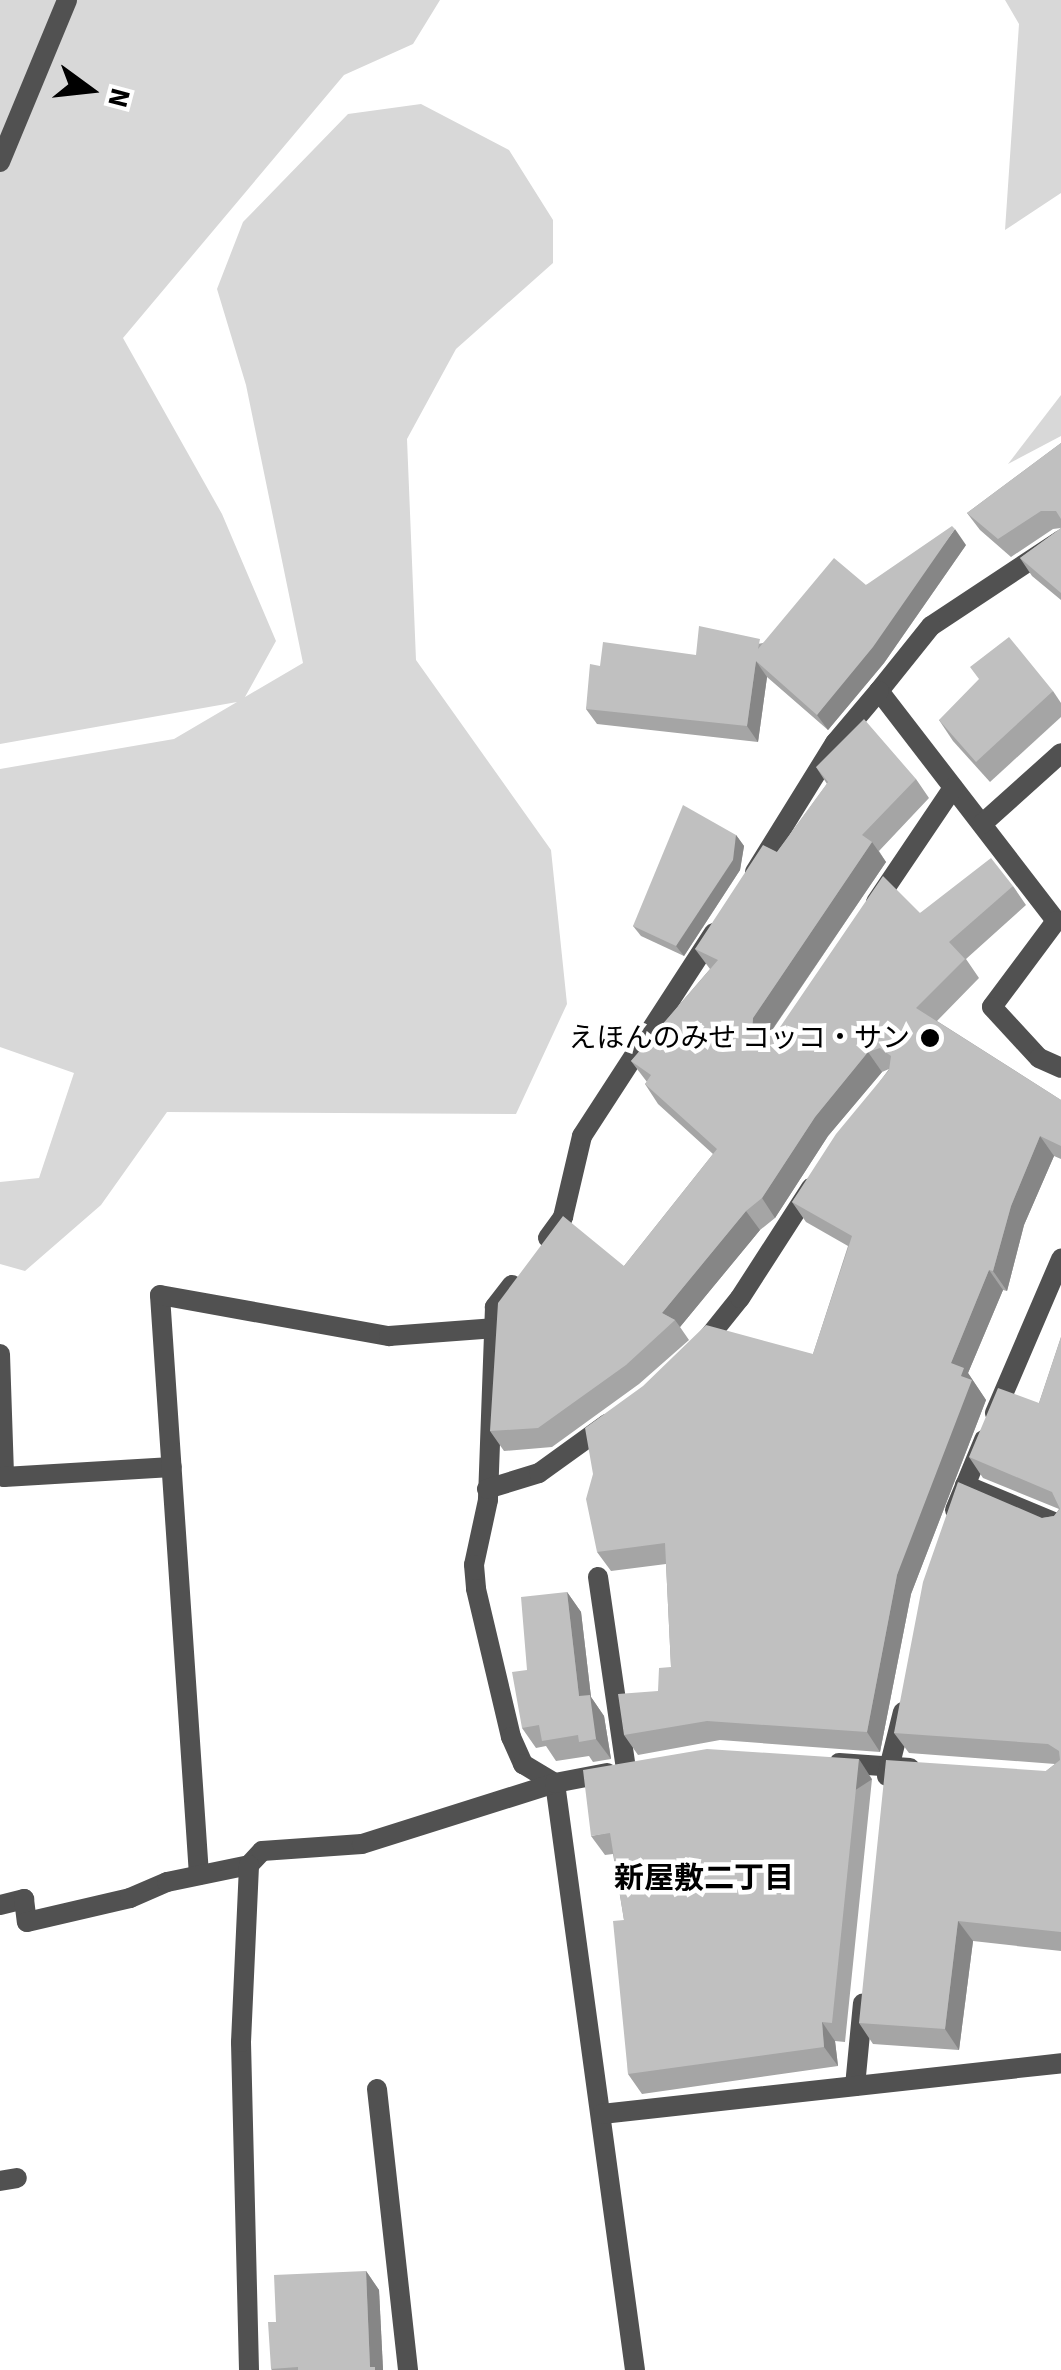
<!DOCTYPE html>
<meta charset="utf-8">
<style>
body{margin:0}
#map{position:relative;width:1061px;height:2370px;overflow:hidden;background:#fff;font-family:"Source Sans 3","Noto Sans JP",sans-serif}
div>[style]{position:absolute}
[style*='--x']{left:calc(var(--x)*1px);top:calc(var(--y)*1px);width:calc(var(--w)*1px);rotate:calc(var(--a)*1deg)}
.green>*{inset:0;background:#d8d8d8}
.lane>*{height:20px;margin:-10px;padding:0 10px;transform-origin:10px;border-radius:10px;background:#515151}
.street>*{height:20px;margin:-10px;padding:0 10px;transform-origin:10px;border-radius:10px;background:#515151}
.wall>*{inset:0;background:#a5a5a5}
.shaded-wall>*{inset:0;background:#868686;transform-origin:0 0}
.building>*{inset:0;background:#c0c0c0}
.dots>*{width:28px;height:28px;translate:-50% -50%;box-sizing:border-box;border:5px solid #fff;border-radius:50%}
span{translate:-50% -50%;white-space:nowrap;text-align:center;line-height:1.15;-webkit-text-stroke:9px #fff;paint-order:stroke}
.poi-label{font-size:28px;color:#000}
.right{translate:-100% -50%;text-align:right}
.neighbourhood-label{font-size:30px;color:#000;font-weight:700}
.north{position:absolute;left:40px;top:40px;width:100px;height:100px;-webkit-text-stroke:8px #fff;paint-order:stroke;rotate:105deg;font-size:28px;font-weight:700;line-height:40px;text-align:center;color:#000}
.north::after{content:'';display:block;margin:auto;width:35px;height:45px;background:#000;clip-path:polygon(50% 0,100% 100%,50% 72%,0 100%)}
</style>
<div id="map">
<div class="green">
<i style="clip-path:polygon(0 0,440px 0,413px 44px,344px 75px,123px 338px,222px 514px,276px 641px,245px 697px,303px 663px,246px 385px,217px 289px,243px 222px,348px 114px,421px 104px,509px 150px,553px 220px,553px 263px,456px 349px,407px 439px,416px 660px,551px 850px,567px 1004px,516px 1114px,167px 1112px,101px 1205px,25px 1271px,0 1264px,0 1182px,39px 1178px,74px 1073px,0 1047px,0 769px,174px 739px,237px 702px,0 744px)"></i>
<i style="clip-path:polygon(1005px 0,1061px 0,1061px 193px,1005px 230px,1019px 24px)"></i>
<i style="clip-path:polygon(1061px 395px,1061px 436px,1008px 464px)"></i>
</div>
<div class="lane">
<i style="--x:0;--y:162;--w:175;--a:-67.5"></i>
</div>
<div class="street">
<i style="--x:1061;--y:540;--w:156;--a:146.5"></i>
<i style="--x:931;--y:626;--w:83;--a:128.7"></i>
<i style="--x:879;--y:691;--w:290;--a:52.4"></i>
<i style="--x:1056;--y:921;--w:107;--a:126.7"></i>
<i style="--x:992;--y:1007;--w:69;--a:47.3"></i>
<i style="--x:1039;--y:1058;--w:24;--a:24"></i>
<i style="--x:982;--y:824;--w:106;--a:-41.9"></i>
<i style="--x:755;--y:872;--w:152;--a:-58.2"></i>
<i style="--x:835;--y:743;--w:68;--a:-49.8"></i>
<i style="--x:876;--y:902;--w:138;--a:-56"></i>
<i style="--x:548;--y:1238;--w:26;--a:-54"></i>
<i style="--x:563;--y:1217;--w:83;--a:-76.8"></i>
<i style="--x:582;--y:1136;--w:242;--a:-57"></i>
<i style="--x:512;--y:1285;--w:28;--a:128"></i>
<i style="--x:495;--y:1307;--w:193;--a:92.1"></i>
<i style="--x:488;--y:1500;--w:66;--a:102.2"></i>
<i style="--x:474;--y:1565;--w:24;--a:85"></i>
<i style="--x:476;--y:1589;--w:152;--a:76.7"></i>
<i style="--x:511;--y:1737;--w:30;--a:66"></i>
<i style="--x:523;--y:1764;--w:37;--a:31"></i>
<i style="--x:555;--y:1783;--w:592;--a:82.24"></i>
<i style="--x:699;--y:1349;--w:65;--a:-51.2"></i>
<i style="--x:740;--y:1298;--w:131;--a:-57.2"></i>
<i style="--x:0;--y:1354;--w:123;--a:88.1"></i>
<i style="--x:4;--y:1477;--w:168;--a:-3.4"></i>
<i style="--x:995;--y:1413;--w:168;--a:-66.8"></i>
<i style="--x:965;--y:1485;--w:104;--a:22.6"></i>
<i style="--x:487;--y:1489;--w:54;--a:-17.1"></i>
<i style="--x:539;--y:1473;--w:84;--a:-35.8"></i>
<i style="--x:955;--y:1510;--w:76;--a:-67.5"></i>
<i style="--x:598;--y:1577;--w:195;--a:81.7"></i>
<i style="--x:839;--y:1763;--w:71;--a:4"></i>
<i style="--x:887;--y:1776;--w:66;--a:-76"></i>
<i style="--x:199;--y:1875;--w:581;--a:-93.85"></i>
<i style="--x:160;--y:1295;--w:233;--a:10.2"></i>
<i style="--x:389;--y:1336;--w:107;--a:-4.3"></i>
<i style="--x:0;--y:1905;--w:25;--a:-14"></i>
<i style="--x:24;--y:1899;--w:23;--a:83"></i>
<i style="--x:27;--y:1922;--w:106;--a:-13.1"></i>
<i style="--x:130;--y:1898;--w:40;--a:-23.4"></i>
<i style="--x:167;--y:1882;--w:84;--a:-11.7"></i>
<i style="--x:249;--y:1865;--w:19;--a:-47"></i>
<i style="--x:262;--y:1851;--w:100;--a:-4"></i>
<i style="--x:362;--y:1844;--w:202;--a:-17.5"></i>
<i style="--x:555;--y:1783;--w:53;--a:-10.9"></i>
<i style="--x:855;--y:2086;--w:83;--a:-84.5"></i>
<i style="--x:377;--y:2089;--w:283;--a:83.7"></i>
<i style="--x:602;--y:2114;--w:462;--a:-6.3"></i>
<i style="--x:0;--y:2181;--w:17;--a:-10"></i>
<i style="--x:249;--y:2370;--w:328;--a:-91.4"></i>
<i style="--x:241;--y:2042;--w:177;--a:-87.4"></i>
</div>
<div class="wall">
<i style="clip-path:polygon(1061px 443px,1061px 600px,1032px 576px,1020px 558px,1061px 528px,1053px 529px,1011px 557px,980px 530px,967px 513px)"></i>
<i style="clip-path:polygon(966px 545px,884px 663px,828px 730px,767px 677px,758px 742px,597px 724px,586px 709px,600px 666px,696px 655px,763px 643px,866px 585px)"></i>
<i style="clip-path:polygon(1053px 691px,1061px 703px,1061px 717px,990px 782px,953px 741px,939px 720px)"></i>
<i style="clip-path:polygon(816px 767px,916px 779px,929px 798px,879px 851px,886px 862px,767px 1038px,776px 1033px,920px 913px,1013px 886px,1026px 905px,966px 959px,979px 978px,937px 1021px,1061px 1100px,1061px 1159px,1054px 1156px,1024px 1225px,1007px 1291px,1003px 1290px,968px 1373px,986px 1400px,911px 1594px,880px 1752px,720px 1740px,638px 1755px,624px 1735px,658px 1691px,671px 1667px,666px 1564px,611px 1571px,597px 1552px,813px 1354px,848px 1246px,806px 1222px,792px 1202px,889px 1069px,882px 1072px,828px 1136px,775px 1218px,760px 1230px,680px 1327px,689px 1340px,639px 1384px,552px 1447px,504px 1451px,490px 1431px,624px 1266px,713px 1154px,658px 1104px,645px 1084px,647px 1082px,631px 1061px,710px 969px,695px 949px,777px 852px,827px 784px)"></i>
<i style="clip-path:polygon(736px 835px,744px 846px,740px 870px,684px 956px,641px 936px,633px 926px)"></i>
<i style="clip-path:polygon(1061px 1337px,1061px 1951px,973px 1941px,959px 2050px,873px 2044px,859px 2023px,1046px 1771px,1055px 1764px,909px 1753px,894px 1733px,1042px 1518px,1054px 1516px,1059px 1509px,983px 1478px,969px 1457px,1039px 1403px)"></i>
<i style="clip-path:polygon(567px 1592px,581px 1612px,591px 1697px,604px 1716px,611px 1759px,593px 1762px,589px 1756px,556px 1761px,546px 1746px,536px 1748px,522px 1728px,527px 1670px)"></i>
<i style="clip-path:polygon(872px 1779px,845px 2042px,835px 2041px,838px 2066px,642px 2094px,628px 2074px,624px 1920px,613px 1854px,605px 1855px,591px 1836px)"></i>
<i style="clip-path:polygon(366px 2271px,379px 2290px,383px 2370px,272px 2370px,271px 2369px)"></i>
</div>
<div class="shaded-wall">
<i style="clip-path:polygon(955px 529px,966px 545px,884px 663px,828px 730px,817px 715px)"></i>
<i style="clip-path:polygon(756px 661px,767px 677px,758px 742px,747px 726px)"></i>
<i style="clip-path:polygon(736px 835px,744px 846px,740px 870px,684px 956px,676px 946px)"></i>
<i style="clip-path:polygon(872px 842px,886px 862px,767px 1037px,766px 1052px,752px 1032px,753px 1018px)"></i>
<i style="clip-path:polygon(868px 1052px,882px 1072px,828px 1136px,775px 1218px,762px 1198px,815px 1117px)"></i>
<i style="clip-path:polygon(1040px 1136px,1054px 1156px,1024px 1225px,1007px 1291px,993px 1271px,1011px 1206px)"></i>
<i style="clip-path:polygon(746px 1211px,760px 1230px,680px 1327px,675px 1320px,662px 1313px)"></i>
<i style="clip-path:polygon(989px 1270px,1003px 1290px,968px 1373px,986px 1400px,911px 1594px,880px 1752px,867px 1732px,897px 1575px,951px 1363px)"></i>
<i style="clip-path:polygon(567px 1592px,581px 1612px,591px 1697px,604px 1716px,611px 1759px,596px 1739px,579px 1696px)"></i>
<i style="left:859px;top:1759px;width:24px;height:265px;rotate:57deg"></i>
<i style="clip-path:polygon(958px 1921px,973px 1941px,959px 2050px,945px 2029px)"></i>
<i style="clip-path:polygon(822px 2022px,835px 2041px,838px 2066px,824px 2047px)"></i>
<i style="clip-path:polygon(366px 2271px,379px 2290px,383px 2370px,372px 2370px,370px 2367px)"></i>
</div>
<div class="building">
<i style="clip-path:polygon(1061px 443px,1061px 519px,1056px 511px,1041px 511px,998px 539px,967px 513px)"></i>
<i style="clip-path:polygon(952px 526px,955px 529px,873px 647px,817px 715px,756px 661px,747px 726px,586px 709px,590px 664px,600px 666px,603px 642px,696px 655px,699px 626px,760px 639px,758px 649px,834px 558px,866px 585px)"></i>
<i style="clip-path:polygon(1061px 527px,1061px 593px,1020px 558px,1060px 529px)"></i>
<i style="clip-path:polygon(1009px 637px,1053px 691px,976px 762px,939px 720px,979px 679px,970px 667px)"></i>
<i style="clip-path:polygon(864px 719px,916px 779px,862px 835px,872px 842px,753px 1018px,752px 1032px,764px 1039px,776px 1033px,883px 876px,920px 913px,991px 858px,1013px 886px,949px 942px,965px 959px,916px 1008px,1061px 1100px,1061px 1146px,1040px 1136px,1011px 1206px,993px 1271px,989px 1270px,951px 1363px,964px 1368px,961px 1376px,972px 1380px,897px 1575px,867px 1732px,707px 1721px,624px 1735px,618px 1694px,658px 1691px,659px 1668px,671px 1667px,665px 1543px,597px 1552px,586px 1499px,593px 1474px,585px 1428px,643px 1386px,706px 1325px,813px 1354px,852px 1236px,792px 1202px,836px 1134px,889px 1070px,891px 1056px,880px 1048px,868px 1052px,815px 1117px,762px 1198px,746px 1211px,662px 1313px,675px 1320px,626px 1365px,538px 1428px,490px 1431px,498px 1303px,563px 1216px,624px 1266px,717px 1149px,645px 1084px,651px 1075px,631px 1061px,718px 960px,695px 949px,763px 845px,777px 852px,828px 782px,816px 767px)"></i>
<i style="clip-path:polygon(683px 805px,736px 835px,733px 860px,676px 946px,633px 926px)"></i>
<i style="clip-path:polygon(1061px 1337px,1061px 1932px,958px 1921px,945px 2029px,859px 2023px,886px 1760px,1046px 1771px,1060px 1760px,1059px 1751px,1048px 1744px,894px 1733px,923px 1582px,958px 1482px,1042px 1518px,1054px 1516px,1060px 1509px,1052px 1492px,969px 1457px,998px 1388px,1039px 1403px)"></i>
<i style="clip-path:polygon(567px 1592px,579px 1696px,590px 1695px,596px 1739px,579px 1742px,578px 1735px,542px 1741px,539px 1725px,522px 1728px,512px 1672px,527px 1670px,521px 1597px)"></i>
<i style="clip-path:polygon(707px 1749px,859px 1759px,832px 2023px,822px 2022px,824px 2047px,628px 2074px,613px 1921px,624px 1920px,610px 1833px,591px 1836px,583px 1770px)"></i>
<i style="clip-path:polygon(366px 2271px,370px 2367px,375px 2367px,375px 2370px,298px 2370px,298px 2367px,271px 2369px,268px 2322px,276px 2322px,274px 2275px)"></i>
</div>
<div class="dots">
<i style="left:930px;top:1038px;background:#000"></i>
</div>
<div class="poi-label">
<span class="right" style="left:910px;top:1038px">えほんのみせ コッコ・サン</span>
</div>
<div class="neighbourhood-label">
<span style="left:704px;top:1879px">新屋敷二丁目</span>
</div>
<div class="north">N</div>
</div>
